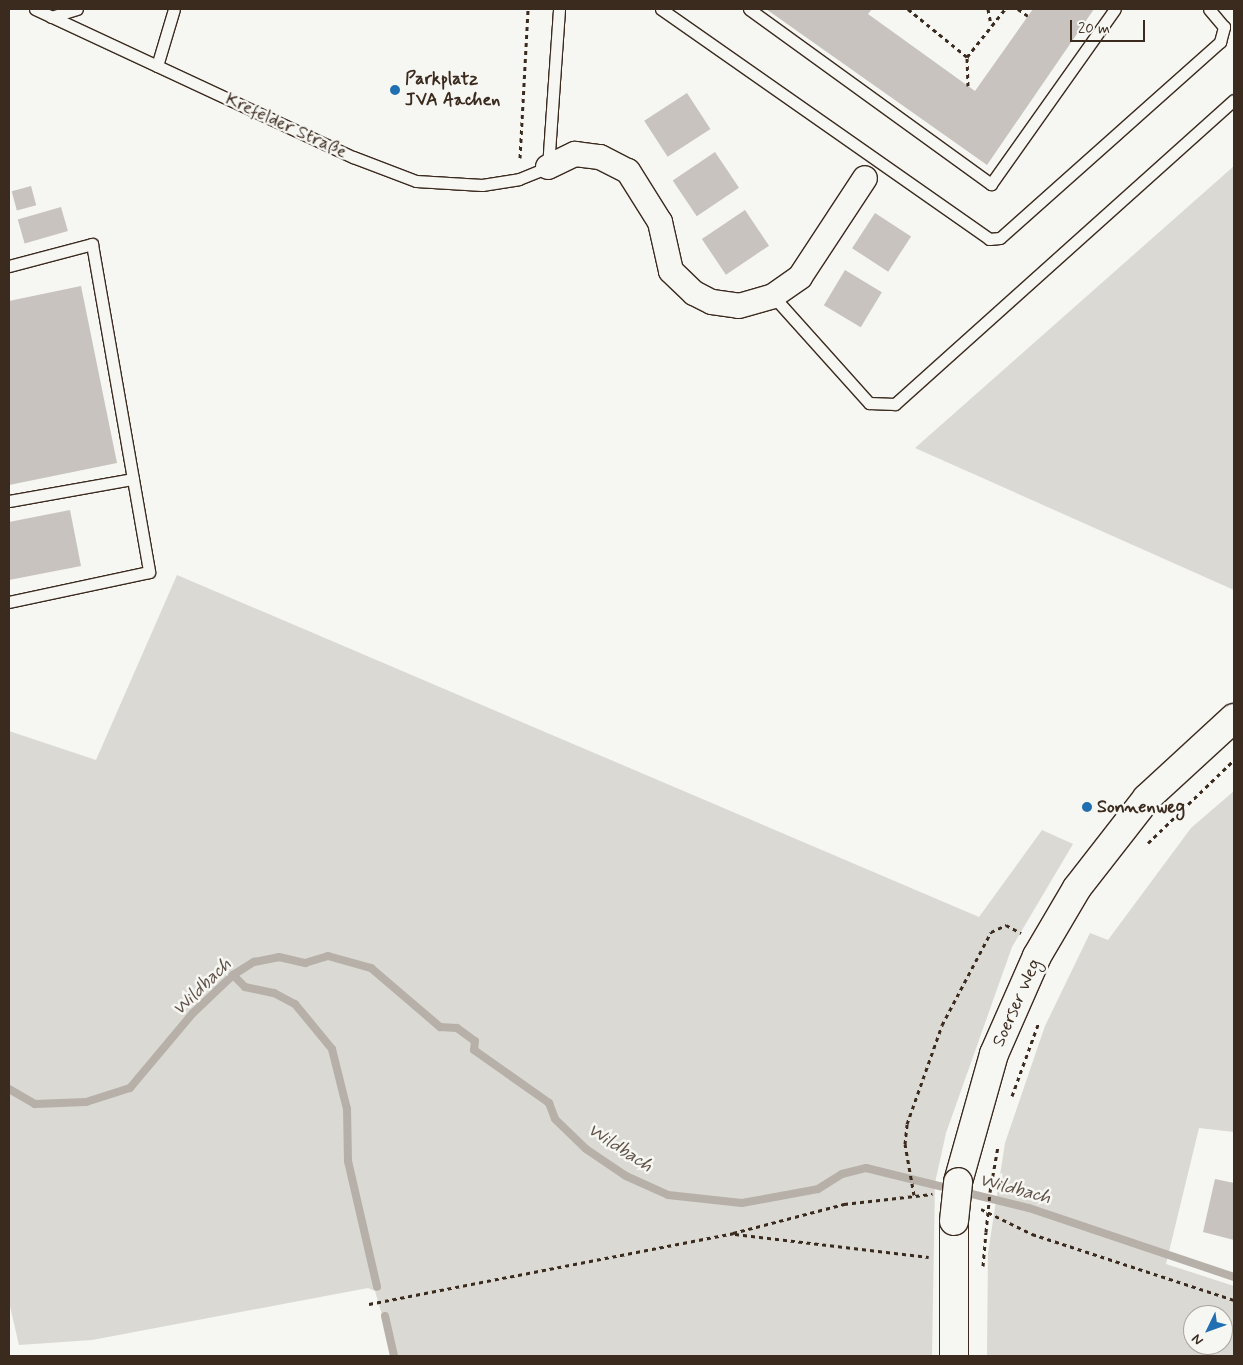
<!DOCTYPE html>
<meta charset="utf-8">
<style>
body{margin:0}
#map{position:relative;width:1243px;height:1365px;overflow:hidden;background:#f6f6f2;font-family:Mynerve,sans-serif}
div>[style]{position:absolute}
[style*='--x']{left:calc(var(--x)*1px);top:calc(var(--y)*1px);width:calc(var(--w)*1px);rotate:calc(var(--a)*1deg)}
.green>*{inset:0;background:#dad9d3}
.stream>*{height:8px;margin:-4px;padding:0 4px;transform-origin:4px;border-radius:4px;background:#b6b0a9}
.building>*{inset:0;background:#c8c3be;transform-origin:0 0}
.path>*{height:3px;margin-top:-1.5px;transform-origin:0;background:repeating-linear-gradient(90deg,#3b2a1e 0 4px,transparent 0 8px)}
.roads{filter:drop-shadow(1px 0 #3b2a1e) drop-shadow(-1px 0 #3b2a1e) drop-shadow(0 1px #3b2a1e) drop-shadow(0 -1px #3b2a1e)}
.lane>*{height:11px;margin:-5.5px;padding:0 5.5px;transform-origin:5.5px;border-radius:5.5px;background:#f6f6f2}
.street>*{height:24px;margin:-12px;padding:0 12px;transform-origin:12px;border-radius:12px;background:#f6f6f2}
.secondary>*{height:28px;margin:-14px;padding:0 14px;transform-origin:14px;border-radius:14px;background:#f6f6f2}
.path-bridge>*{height:3px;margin-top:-1.5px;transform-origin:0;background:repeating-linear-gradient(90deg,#3b2a1e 0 4px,transparent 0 8px)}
.bridges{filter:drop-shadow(1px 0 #3b2a1e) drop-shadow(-1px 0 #3b2a1e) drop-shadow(0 1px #3b2a1e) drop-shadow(0 -1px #3b2a1e)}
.secondary-bridge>*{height:28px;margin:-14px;padding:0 14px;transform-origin:14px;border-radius:14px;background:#f6f6f2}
.dots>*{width:14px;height:14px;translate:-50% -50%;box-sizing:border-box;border:2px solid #f6f6f2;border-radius:50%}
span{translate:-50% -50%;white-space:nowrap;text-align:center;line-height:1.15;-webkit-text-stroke:5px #f6f6f2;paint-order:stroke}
.poi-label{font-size:18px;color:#3b2a1e;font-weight:700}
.left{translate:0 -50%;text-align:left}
.street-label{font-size:18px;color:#3b2a1e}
.water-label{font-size:19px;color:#605248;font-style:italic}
.frame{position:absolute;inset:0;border:10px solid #3b2a1e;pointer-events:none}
.north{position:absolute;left:1183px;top:1305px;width:50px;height:50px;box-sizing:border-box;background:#f6f6f2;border:1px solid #aba49d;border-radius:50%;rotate:228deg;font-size:14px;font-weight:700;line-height:20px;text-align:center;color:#3b2a1e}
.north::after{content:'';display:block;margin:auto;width:18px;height:22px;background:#1f6fb2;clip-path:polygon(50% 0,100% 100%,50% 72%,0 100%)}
.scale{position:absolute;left:1070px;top:20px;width:75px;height:22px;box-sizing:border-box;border:2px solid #3b2a1e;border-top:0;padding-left:6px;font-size:15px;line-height:18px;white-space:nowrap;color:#3b2a1e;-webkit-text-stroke:4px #f6f6f2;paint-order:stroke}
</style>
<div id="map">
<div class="green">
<i style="clip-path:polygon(1234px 166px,1234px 590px,915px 448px)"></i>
<i style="clip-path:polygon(177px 575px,979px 917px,1042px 830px,1073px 844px,1012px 947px,946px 1133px,935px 1183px,932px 1356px,394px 1356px,375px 1291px,368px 1288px,92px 1340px,19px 1345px,9px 1302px,9px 731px,96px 760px)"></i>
<i style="clip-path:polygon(evenodd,1234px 791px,1234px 1132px,1199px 1128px,1166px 1264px,1234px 1286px,1234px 1356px,987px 1356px,988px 1253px,1005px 1143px,1045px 1026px,1090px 933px,1108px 940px,1191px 828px,1234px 791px,1193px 1315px,1223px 1315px,1223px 1345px,1193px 1345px,1193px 1315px)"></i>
</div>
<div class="stream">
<i style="--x:233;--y:975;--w:17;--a:45"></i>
<i style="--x:245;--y:987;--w:30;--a:12"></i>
<i style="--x:274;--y:993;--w:24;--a:28"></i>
<i style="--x:295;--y:1004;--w:58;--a:50.6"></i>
<i style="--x:332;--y:1049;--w:62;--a:76"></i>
<i style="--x:347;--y:1109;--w:52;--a:88.9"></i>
<i style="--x:348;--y:1161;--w:129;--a:77"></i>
<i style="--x:9;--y:1089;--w:30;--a:30"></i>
<i style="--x:35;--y:1104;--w:51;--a:-2.2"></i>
<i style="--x:86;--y:1102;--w:46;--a:-17.7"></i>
<i style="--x:130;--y:1088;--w:98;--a:-50"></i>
<i style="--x:193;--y:1013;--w:55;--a:-43.5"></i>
<i style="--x:233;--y:975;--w:25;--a:-32"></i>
<i style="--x:254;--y:962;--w:25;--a:-11"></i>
<i style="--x:279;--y:957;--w:27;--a:13"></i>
<i style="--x:305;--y:963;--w:24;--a:-17"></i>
<i style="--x:328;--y:956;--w:45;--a:15.6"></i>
<i style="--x:371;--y:968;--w:91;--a:40.5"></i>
<i style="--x:440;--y:1027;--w:17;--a:3"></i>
<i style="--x:457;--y:1028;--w:22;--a:36"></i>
<i style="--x:475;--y:1041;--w:9;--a:96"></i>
<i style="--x:474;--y:1050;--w:92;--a:35.2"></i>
<i style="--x:549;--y:1103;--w:17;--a:69"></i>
<i style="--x:555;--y:1119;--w:43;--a:44.1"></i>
<i style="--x:586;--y:1149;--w:48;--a:34"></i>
<i style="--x:626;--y:1176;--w:46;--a:24.3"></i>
<i style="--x:668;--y:1195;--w:74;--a:6.2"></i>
<i style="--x:742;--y:1203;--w:77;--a:-10.4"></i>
<i style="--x:818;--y:1189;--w:28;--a:-32"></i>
<i style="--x:842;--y:1174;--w:25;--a:-14"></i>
<i style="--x:866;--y:1168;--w:168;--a:13.8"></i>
<i style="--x:1029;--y:1208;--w:216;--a:18.6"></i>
<i style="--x:385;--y:1316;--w:41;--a:77.3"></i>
</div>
<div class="building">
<i style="clip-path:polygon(766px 9px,872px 9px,868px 14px,975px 91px,1033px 9px,1094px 9px,987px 165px)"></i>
<i style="left:687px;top:93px;width:43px;height:51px;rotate:57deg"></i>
<i style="left:715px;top:152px;width:43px;height:51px;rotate:56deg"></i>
<i style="left:31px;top:186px;width:20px;height:20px;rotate:75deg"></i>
<i style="left:61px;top:207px;width:25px;height:45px;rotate:74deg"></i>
<i style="left:745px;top:210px;width:43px;height:52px;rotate:56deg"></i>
<i style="left:875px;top:213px;width:43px;height:42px;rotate:33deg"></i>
<i style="left:845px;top:270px;width:43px;height:41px;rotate:31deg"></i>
<i style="clip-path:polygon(81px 286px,117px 463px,9px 485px,9px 301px)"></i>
<i style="clip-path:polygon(70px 510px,81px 566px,9px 580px,9px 522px)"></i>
<i style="clip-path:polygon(1215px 1179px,1234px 1183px,1234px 1240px,1203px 1232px)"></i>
</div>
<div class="path">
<i style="--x:908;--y:9;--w:76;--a:39.1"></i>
<i style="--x:988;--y:9;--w:16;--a:79"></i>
<i style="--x:1018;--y:9;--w:12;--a:35"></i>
<i style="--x:968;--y:86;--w:29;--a:-92"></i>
<i style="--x:967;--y:57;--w:61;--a:-51.6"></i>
<i style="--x:520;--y:158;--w:149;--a:-86.9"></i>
<i style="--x:1148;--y:843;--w:120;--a:-44"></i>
<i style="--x:1012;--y:1096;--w:79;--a:-70"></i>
<i style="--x:990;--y:1192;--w:47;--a:-80.1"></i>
<i style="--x:914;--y:1195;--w:52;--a:-100"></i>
<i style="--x:905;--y:1144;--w:20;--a:-84"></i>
<i style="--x:907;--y:1124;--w:105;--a:-70.5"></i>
<i style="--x:942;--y:1025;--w:105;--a:-62.2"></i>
<i style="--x:991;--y:932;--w:17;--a:-25"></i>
<i style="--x:1006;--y:925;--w:17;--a:28"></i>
<i style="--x:981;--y:1209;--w:57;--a:26.1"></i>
<i style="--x:1032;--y:1234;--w:213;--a:18.1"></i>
<i style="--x:735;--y:1234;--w:195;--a:6.8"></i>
<i style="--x:983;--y:1266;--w:34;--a:-85"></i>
<i style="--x:369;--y:1304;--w:371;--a:-11"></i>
<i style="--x:733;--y:1233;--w:115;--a:-14.6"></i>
<i style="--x:844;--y:1204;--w:89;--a:-6.5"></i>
</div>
<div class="roads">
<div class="lane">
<i style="--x:35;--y:9;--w:351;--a:25"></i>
<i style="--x:353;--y:157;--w:67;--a:20.9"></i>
<i style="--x:416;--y:181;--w:66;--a:3.5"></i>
<i style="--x:482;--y:185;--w:37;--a:-9"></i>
<i style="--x:519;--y:179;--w:31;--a:-22"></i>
<i style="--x:548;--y:167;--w:158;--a:-86"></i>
<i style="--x:661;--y:9;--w:401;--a:35"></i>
<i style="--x:989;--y:239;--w:11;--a:-5"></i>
<i style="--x:1000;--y:238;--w:295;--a:-41.7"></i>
<i style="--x:1220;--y:42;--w:16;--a:-75"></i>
<i style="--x:1224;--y:27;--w:23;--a:-130"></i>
<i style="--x:749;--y:9;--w:299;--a:35.9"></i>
<i style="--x:991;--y:184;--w:214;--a:-54.7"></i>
<i style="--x:51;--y:17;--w:27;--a:-17"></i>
<i style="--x:157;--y:66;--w:59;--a:-73.4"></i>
<i style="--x:9;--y:266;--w:86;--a:-14.8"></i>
<i style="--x:92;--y:244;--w:333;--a:80.1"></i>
<i style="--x:149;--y:572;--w:143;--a:167.9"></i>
<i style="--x:773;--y:296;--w:144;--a:48.1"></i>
<i style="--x:869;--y:403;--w:26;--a:2"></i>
<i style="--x:895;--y:404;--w:455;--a:-41.9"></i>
<i style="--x:9;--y:501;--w:126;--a:-10.1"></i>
</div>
<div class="street">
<i style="--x:548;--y:167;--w:30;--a:-26"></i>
<i style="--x:575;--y:154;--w:25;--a:7"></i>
<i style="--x:600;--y:157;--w:31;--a:27"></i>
<i style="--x:628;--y:171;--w:60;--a:57.9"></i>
<i style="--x:660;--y:222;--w:50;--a:77.3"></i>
<i style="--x:671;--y:271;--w:32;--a:44"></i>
<i style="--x:694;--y:293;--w:20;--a:27"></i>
<i style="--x:712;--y:302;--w:27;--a:8"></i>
<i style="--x:739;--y:306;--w:35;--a:-16"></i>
<i style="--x:773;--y:296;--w:33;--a:-35"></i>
<i style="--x:800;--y:277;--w:118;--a:-56.7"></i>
</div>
<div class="secondary">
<i style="--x:958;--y:1182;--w:133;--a:-74.3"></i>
<i style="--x:994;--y:1054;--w:107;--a:-66.3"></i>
<i style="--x:1037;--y:956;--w:79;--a:-59.5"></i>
<i style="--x:1077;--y:888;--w:114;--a:-52.1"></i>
<i style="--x:1147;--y:798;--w:118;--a:-42.6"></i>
<i style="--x:954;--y:1356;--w:135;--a:-90"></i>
</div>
</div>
<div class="path-bridge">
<i style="--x:986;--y:1232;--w:40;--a:-84.3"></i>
</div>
<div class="bridges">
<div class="secondary-bridge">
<i style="--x:954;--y:1221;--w:39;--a:-84"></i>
</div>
</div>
<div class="dots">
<i style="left:395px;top:90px;background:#1f6fb2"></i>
<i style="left:1087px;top:807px;background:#1f6fb2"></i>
</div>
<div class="poi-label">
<span class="left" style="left:405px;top:90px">Parkplatz<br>JVA Aachen</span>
<span class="left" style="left:1097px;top:807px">Sonnenweg</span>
</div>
<div class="street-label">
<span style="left:286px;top:126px;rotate:25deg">Krefelder Straße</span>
<span style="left:1017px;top:1003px;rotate:-66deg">Soerser Weg</span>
</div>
<div class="water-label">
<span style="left:202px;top:987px;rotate:-44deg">Wildbach</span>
<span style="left:620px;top:1148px;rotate:33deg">Wildbach</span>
<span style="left:1015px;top:1189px;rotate:15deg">Wildbach</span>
</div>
<div class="frame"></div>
<div class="north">N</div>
<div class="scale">20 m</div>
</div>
